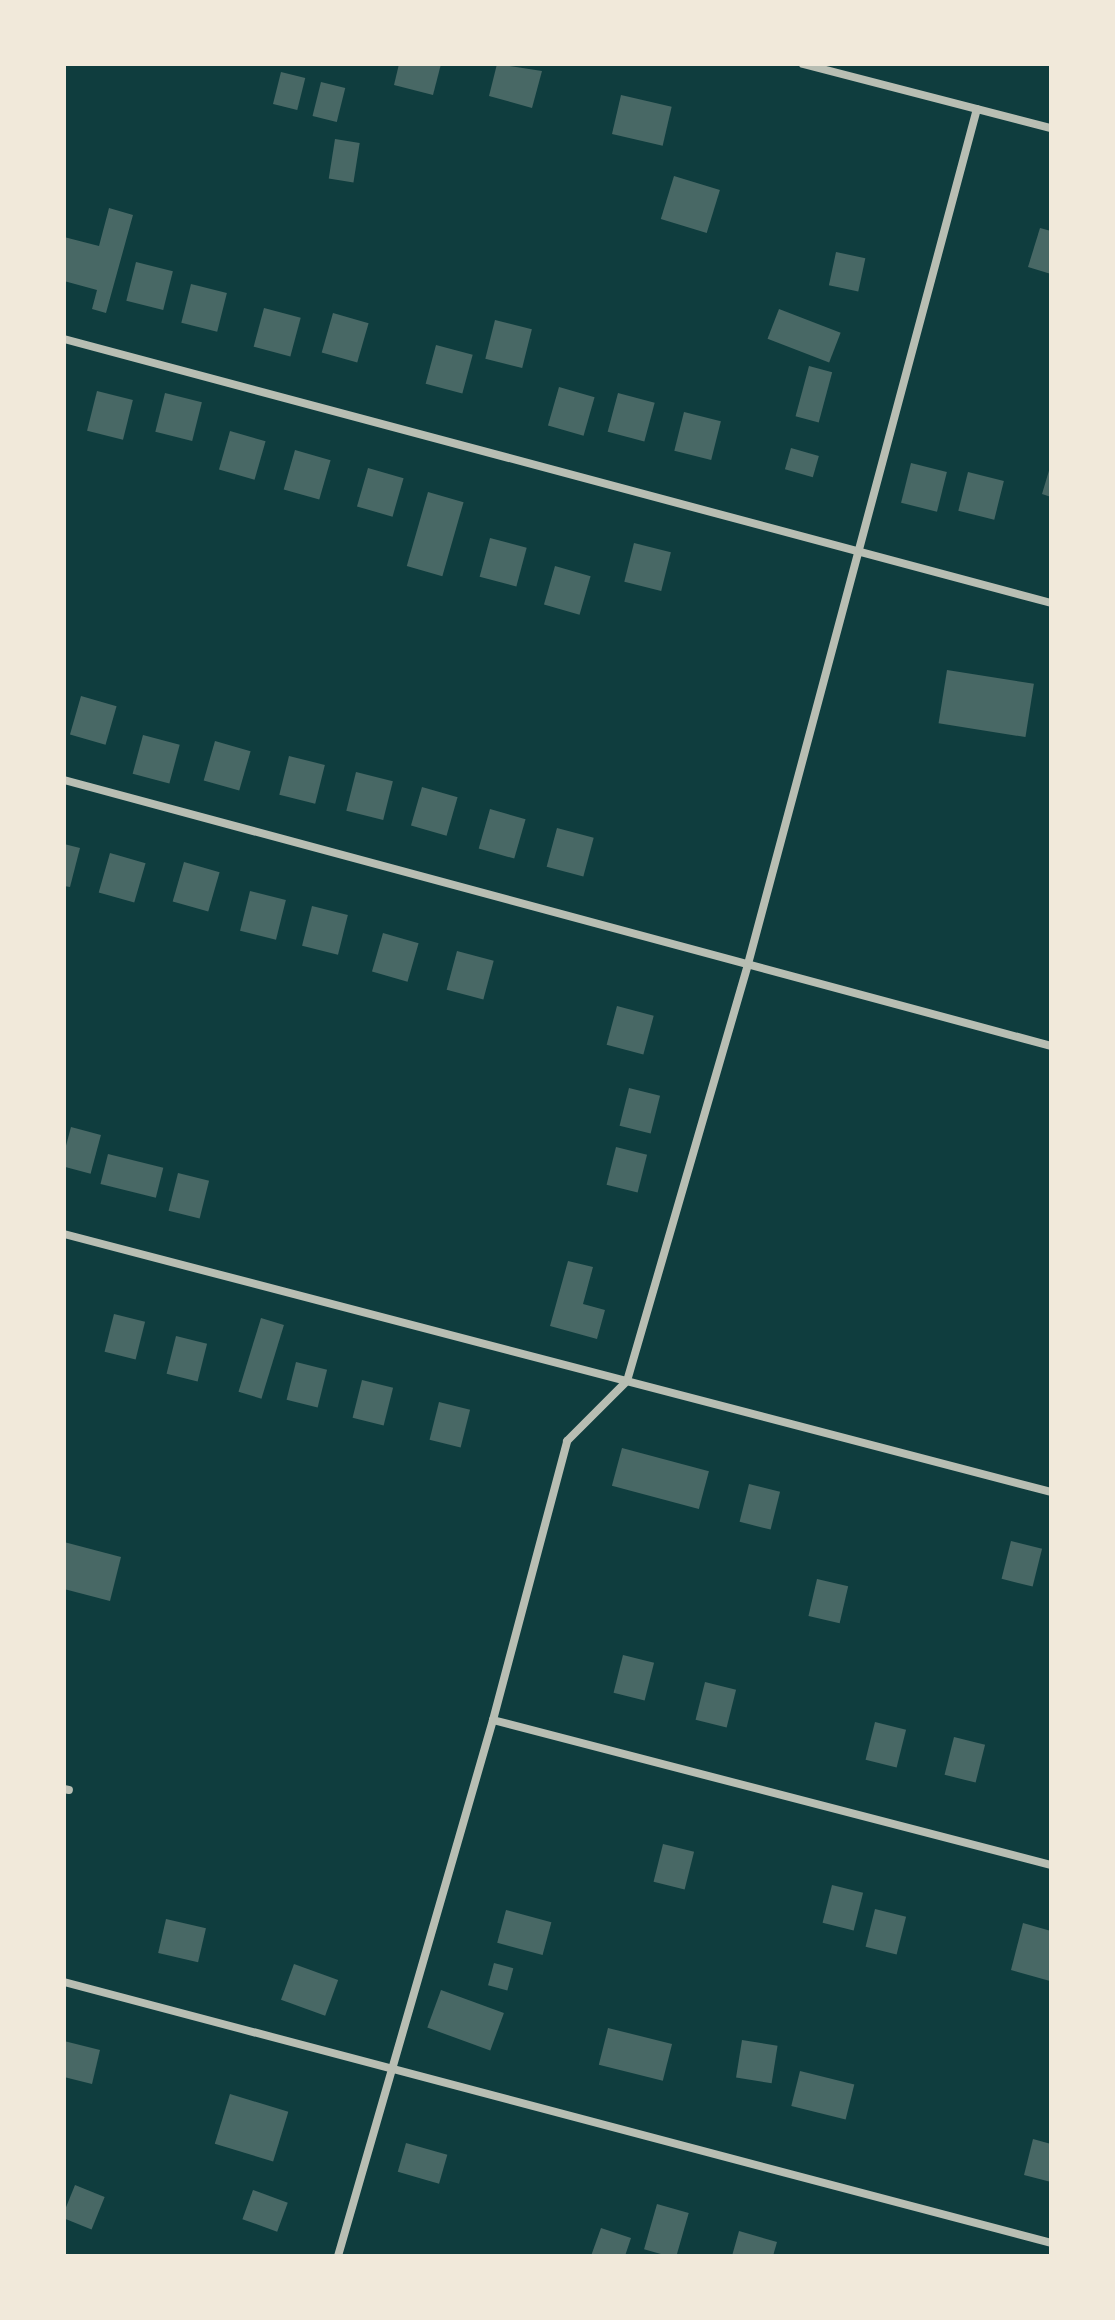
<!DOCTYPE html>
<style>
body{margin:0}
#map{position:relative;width:1115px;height:2320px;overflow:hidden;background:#0f3d3e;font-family:"Work Sans",sans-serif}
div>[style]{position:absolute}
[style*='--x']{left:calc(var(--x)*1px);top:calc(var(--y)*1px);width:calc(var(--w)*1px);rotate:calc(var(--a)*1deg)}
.building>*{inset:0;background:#486865;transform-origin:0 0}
.minor>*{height:8px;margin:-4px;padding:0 4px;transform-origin:4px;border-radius:4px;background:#b8beb3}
span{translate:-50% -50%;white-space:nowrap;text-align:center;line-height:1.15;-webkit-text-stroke:8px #f1e9da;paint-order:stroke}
.frame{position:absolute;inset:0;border:66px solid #f1e9da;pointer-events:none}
</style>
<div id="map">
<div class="building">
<i style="clip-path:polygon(399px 64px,441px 64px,433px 95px,394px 85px)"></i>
<i style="clip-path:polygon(497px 64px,542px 71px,532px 108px,489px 96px)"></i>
<i style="left:281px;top:72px;width:25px;height:33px;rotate:14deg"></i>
<i style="left:321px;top:82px;width:25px;height:35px;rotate:14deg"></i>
<i style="left:621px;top:95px;width:52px;height:40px;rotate:13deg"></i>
<i style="left:335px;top:139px;width:25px;height:40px;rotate:9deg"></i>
<i style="left:674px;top:176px;width:48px;height:45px;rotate:17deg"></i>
<i style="clip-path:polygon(109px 208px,133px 215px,106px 313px,92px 309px,97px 290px,64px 281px,64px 237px,99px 246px)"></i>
<i style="clip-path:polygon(1040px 228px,1051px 231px,1051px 274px,1028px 267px)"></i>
<i style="left:836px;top:252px;width:30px;height:34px;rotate:12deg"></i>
<i style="left:136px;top:262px;width:38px;height:40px;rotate:14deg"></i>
<i style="left:191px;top:284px;width:37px;height:40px;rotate:14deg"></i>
<i style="left:264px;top:308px;width:38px;height:40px;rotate:15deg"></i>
<i style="left:779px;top:309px;width:66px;height:32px;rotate:21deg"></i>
<i style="left:333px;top:313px;width:37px;height:41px;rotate:16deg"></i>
<i style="left:495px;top:320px;width:38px;height:40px;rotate:14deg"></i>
<i style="left:436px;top:345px;width:38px;height:40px;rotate:15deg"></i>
<i style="left:809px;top:366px;width:24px;height:52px;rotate:15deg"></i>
<i style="left:559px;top:387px;width:37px;height:40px;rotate:16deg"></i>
<i style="left:97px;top:391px;width:37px;height:41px;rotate:14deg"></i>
<i style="left:165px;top:393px;width:38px;height:40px;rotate:14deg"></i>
<i style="left:618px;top:393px;width:38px;height:40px;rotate:15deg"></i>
<i style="left:684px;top:412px;width:38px;height:40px;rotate:14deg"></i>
<i style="left:230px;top:431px;width:37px;height:40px;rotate:16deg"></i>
<i style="left:791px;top:448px;width:29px;height:22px;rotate:16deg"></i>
<i style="left:295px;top:450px;width:37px;height:41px;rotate:16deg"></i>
<i style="left:911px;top:463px;width:37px;height:41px;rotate:14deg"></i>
<i style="clip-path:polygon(1051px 464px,1051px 497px,1042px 494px)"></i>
<i style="left:368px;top:468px;width:37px;height:40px;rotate:16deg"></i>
<i style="left:968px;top:472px;width:37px;height:40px;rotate:14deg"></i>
<i style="left:428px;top:492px;width:37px;height:77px;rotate:16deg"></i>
<i style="left:490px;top:538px;width:38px;height:40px;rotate:15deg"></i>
<i style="left:634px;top:543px;width:38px;height:40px;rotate:14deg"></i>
<i style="left:555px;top:566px;width:37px;height:40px;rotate:16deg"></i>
<i style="left:947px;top:670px;width:88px;height:54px;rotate:9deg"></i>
<i style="left:81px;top:696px;width:37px;height:40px;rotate:16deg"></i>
<i style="left:143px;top:735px;width:38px;height:40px;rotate:15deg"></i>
<i style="left:215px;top:741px;width:37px;height:41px;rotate:16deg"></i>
<i style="left:289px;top:756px;width:37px;height:40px;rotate:14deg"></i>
<i style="left:356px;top:772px;width:38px;height:40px;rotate:14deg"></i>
<i style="left:422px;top:787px;width:37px;height:40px;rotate:16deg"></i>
<i style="left:490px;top:809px;width:37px;height:41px;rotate:16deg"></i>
<i style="left:557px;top:828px;width:38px;height:40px;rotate:15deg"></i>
<i style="clip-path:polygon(64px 844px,80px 848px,70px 887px,64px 886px)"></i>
<i style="left:110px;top:853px;width:37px;height:41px;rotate:16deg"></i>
<i style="left:184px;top:862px;width:37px;height:41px;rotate:16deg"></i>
<i style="left:250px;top:891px;width:37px;height:41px;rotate:14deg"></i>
<i style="left:312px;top:906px;width:37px;height:41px;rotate:14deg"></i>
<i style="left:383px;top:933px;width:37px;height:40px;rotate:16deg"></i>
<i style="left:457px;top:951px;width:38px;height:40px;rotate:15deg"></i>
<i style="left:617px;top:1006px;width:38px;height:40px;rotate:15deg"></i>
<i style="left:629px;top:1088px;width:32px;height:39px;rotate:14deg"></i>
<i style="left:71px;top:1127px;width:31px;height:40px;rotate:15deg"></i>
<i style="left:616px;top:1147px;width:32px;height:39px;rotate:14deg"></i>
<i style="left:108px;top:1154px;width:57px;height:31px;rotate:14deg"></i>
<i style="left:178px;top:1173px;width:32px;height:39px;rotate:14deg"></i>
<i style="clip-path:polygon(568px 1261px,593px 1267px,583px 1304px,605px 1310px,597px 1339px,550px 1326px)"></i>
<i style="left:114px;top:1314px;width:32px;height:39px;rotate:14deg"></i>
<i style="left:261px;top:1318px;width:24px;height:77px;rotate:17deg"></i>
<i style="left:176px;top:1336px;width:32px;height:39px;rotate:14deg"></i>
<i style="left:296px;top:1362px;width:32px;height:39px;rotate:14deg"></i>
<i style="left:362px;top:1380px;width:32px;height:39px;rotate:14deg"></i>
<i style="left:439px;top:1402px;width:32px;height:39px;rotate:14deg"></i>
<i style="left:622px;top:1448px;width:90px;height:39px;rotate:15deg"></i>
<i style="left:749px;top:1484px;width:32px;height:39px;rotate:14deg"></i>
<i style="left:1011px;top:1541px;width:32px;height:39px;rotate:14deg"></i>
<i style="clip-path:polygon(64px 1542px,121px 1557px,110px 1601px,64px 1589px)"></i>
<i style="left:817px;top:1579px;width:32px;height:38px;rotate:13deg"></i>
<i style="left:623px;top:1655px;width:32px;height:39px;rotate:14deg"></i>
<i style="left:705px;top:1682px;width:32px;height:39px;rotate:14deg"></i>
<i style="left:875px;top:1722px;width:32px;height:39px;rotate:14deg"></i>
<i style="left:954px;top:1737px;width:32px;height:39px;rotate:14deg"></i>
<i style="left:663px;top:1844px;width:32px;height:39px;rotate:14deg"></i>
<i style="left:832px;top:1885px;width:32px;height:39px;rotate:14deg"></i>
<i style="left:875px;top:1909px;width:32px;height:39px;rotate:14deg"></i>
<i style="left:506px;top:1910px;width:47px;height:34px;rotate:15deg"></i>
<i style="left:166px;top:1919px;width:41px;height:35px;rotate:13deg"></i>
<i style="clip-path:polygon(1023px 1923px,1051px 1931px,1050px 1981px,1011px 1970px)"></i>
<i style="left:494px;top:1963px;width:20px;height:23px;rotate:15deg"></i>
<i style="left:294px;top:1964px;width:47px;height:38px;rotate:20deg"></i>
<i style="left:441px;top:1990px;width:67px;height:40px;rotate:20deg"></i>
<i style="left:608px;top:2028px;width:66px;height:38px;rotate:14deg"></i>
<i style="left:742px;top:2040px;width:36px;height:38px;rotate:9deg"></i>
<i style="clip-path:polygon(64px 2041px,100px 2050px,92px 2084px,64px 2077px)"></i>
<i style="left:800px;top:2071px;width:56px;height:36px;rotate:14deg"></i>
<i style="left:230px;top:2094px;width:61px;height:52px;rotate:17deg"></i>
<i style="clip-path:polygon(1033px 2139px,1051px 2144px,1051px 2182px,1024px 2175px)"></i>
<i style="left:406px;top:2143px;width:43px;height:30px;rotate:16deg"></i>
<i style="left:75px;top:2185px;width:32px;height:35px;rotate:22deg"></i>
<i style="left:253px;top:2190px;width:37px;height:31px;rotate:20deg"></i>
<i style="left:657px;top:2204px;width:33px;height:47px;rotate:16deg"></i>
<i style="clip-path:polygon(601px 2228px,631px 2238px,625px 2256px,591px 2256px)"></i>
<i style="clip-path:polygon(739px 2231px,777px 2242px,773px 2256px,732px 2256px)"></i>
</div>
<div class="minor">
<i style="--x:803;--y:64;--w:256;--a:14.5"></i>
<i style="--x:64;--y:339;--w:1022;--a:14.97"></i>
<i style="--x:64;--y:780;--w:1022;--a:15.08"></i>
<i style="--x:64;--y:1234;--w:1020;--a:14.65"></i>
<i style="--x:493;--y:1720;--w:577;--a:14.57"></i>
<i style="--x:64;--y:1789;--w:5;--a:11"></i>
<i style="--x:64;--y:1982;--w:1021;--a:14.81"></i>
<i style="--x:338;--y:2256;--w:558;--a:-73.87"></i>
<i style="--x:493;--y:1720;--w:289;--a:-75.1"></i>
<i style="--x:567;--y:1441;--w:85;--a:-45"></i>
<i style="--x:627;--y:1381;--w:434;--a:-73.8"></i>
<i style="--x:748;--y:964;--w:885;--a:-75.01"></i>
</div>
<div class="frame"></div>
</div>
